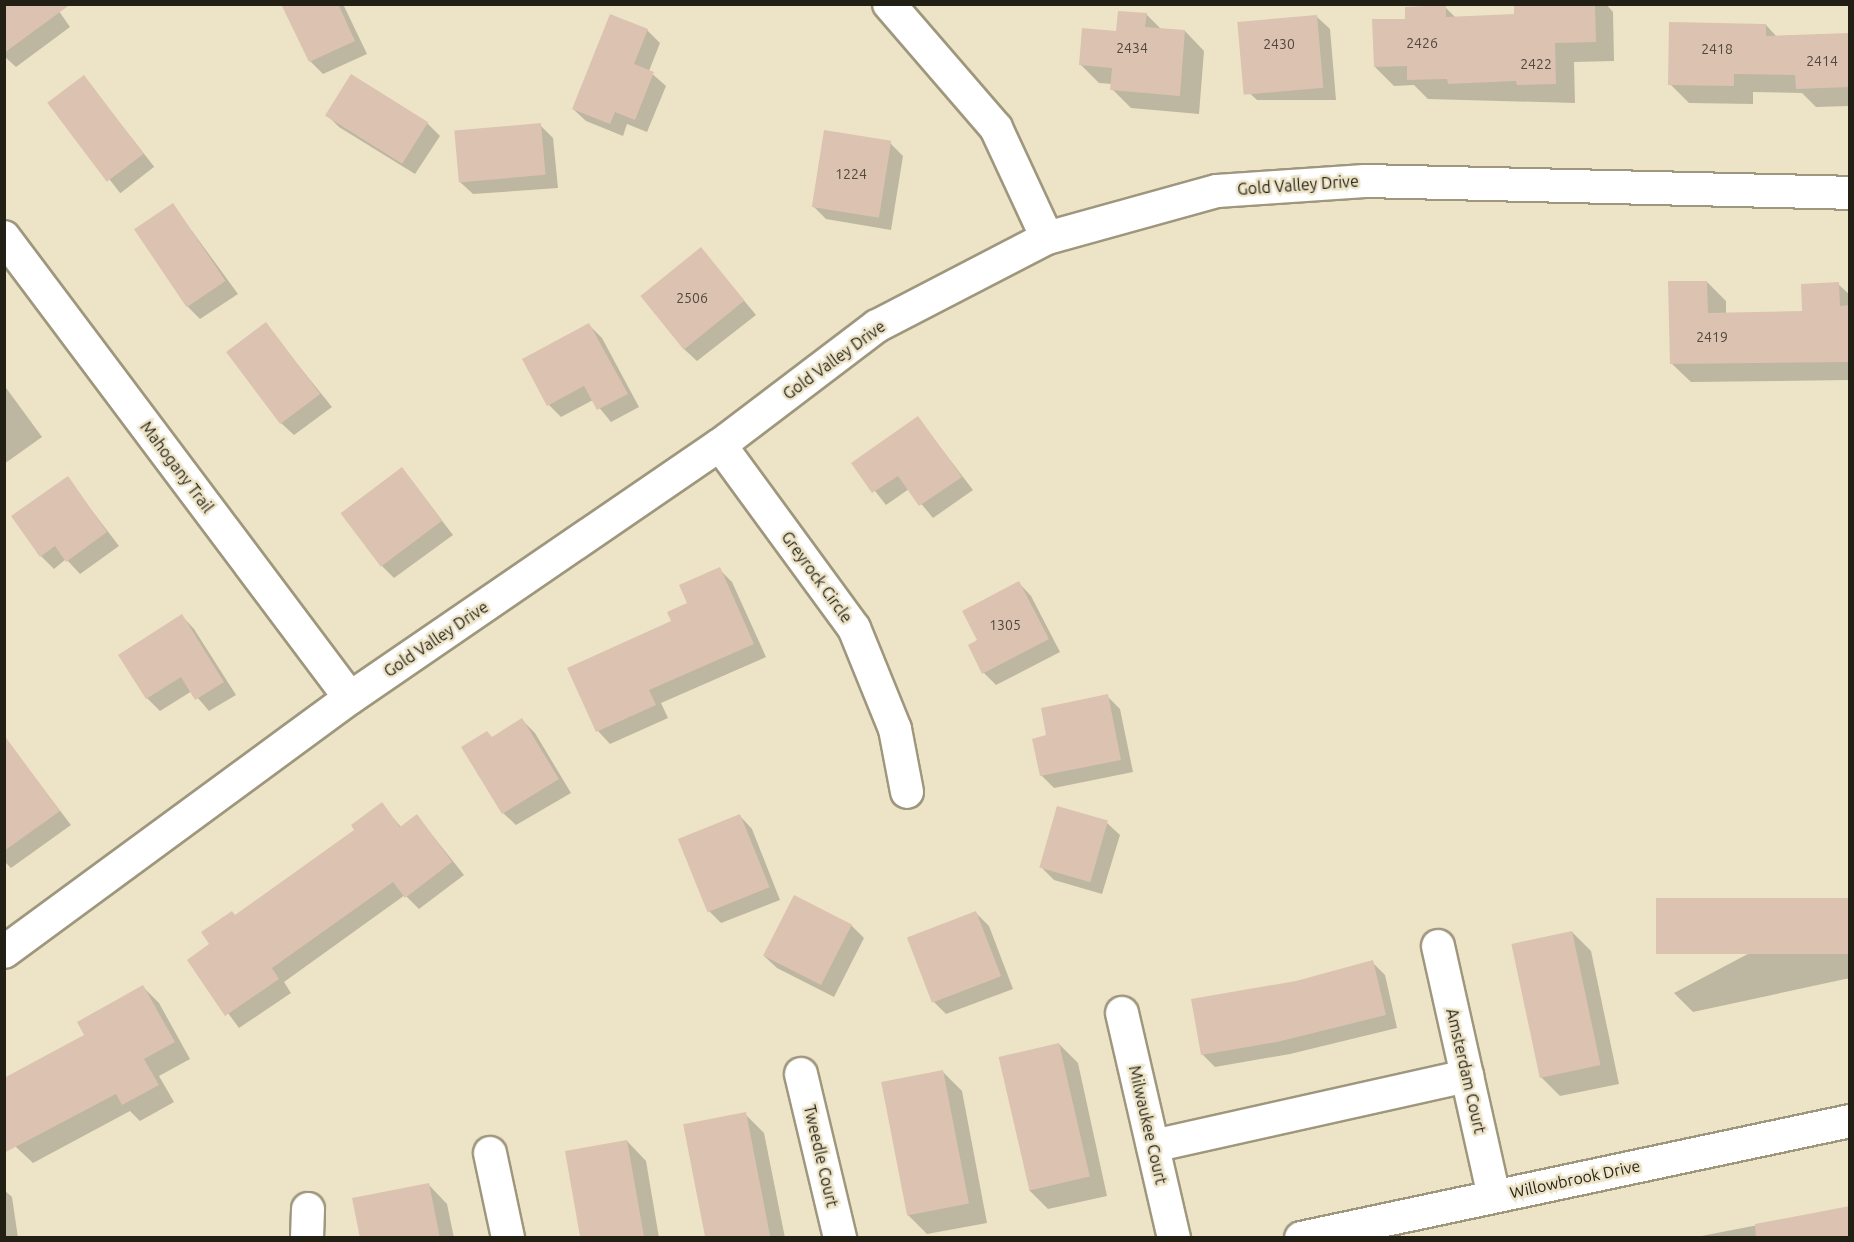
<!DOCTYPE html>
<style>
body{margin:0}
#map{position:relative;width:1854px;height:1242px;overflow:hidden;background:#ede4c8;font-family:Ubuntu,sans-serif}
div>[style]{position:absolute}
[style*='--x']{left:calc(var(--x)*1px);top:calc(var(--y)*1px);width:calc(var(--w)*1px);rotate:calc(var(--a)*1deg)}
.shadow>*{inset:0;background:#0003;transform-origin:0 0}
.building>*{inset:0;background:#dcc2b1;transform-origin:0 0}
.roads{filter:drop-shadow(2px 0 #9f977d) drop-shadow(-2px 0 #9f977d) drop-shadow(0 2px #9f977d) drop-shadow(0 -2px #9f977d)}
.street>*{height:32px;margin:-16px;padding:0 16px;transform-origin:16px;border-radius:16px;background:#fff}
span{translate:-50% -50%;white-space:nowrap;text-align:center;line-height:1.15;-webkit-text-stroke:5px #ede4c8;paint-order:stroke}
.number-label{font-size:14px;color:#50483c}
.number-label span{-webkit-text-stroke-width:0}
.street-label{font-size:16px;color:#221f15}
.frame{position:absolute;inset:0;border:6px solid #221f15;pointer-events:none}
</style>
<div id="map">
<div class="shadow">
<i style="clip-path:polygon(4px 4px,54px 4px,70px 27px,16px 67px,4px 56px)"></i>
<i style="clip-path:polygon(283px 4px,343px 4px,367px 54px,323px 74px,310px 61px)"></i>
<i style="clip-path:polygon(1516px 4px,1606px 4px,1613px 12px,1614px 61px,1574px 62px,1575px 103px,1428px 99px,1414px 85px,1394px 86px,1375px 67px,1407px 20px,1445px 7px,1456px 18px,1516px 15px)"></i>
<i style="clip-path:polygon(1146px 14px,1162px 30px,1185px 31px,1204px 51px,1199px 114px,1131px 108px,1112px 89px,1112px 84px,1099px 83px,1080px 64px)"></i>
<i style="clip-path:polygon(1317px 17px,1330px 29px,1336px 100px,1257px 100px,1244px 88px)"></i>
<i style="clip-path:polygon(1766px 25px,1777px 37px,1850px 34px,1850px 106px,1816px 107px,1802px 93px,1753px 92px,1753px 104px,1689px 103px,1670px 84px)"></i>
<i style="clip-path:polygon(647px 30px,660px 43px,649px 71px,666px 86px,647px 132px,627px 124px,623px 136px,586px 121px,573px 109px)"></i>
<i style="left:84px;top:77px;width:114px;height:43px;rotate:52deg"></i>
<i style="clip-path:polygon(326px 114px,427px 123px,440px 136px,415px 174px,339px 127px)"></i>
<i style="clip-path:polygon(540px 125px,553px 138px,558px 188px,473px 194px,460px 182px)"></i>
<i style="clip-path:polygon(890px 143px,903px 156px,891px 230px,826px 219px,813px 206px)"></i>
<i style="clip-path:polygon(173px 205px,238px 294px,200px 319px,188px 307px)"></i>
<i style="clip-path:polygon(701px 249px,756px 315px,697px 361px,684px 349px)"></i>
<i style="clip-path:polygon(1707px 282px,1726px 301px,1726px 314px,1804px 313px,1838px 284px,1850px 295px,1850px 380px,1691px 382px,1671px 363px)"></i>
<i style="clip-path:polygon(265px 324px,332px 407px,294px 435px,281px 423px)"></i>
<i style="clip-path:polygon(589px 325px,602px 338px,639px 407px,611px 422px,593px 400px,561px 417px,549px 405px)"></i>
<i style="clip-path:polygon(4px 385px,42px 437px,4px 464px)"></i>
<i style="clip-path:polygon(918px 418px,973px 490px,933px 518px,909px 489px,886px 505px,853px 463px)"></i>
<i style="clip-path:polygon(402px 469px,453px 535px,394px 578px,381px 565px)"></i>
<i style="clip-path:polygon(67px 478px,119px 546px,80px 574px,66px 559px,54px 569px,41px 556px)"></i>
<i style="clip-path:polygon(719px 569px,732px 582px,766px 657px,661px 703px,668px 718px,610px 744px,598px 731px,673px 621px)"></i>
<i style="clip-path:polygon(1019px 583px,1031px 596px,1060px 652px,996px 685px,984px 673px,979px 641px)"></i>
<i style="clip-path:polygon(182px 616px,194px 629px,236px 695px,209px 711px,192px 691px,160px 711px,147px 698px)"></i>
<i style="clip-path:polygon(1107px 696px,1120px 709px,1133px 772px,1054px 788px,1041px 775px,1048px 737px)"></i>
<i style="clip-path:polygon(522px 720px,535px 733px,571px 793px,516px 825px,503px 813px,493px 738px)"></i>
<i style="clip-path:polygon(19px 757px,71px 825px,11px 868px,4px 861px,4px 768px)"></i>
<i style="clip-path:polygon(381px 804px,402px 828px,417px 816px,464px 875px,419px 909px,405px 895px,284px 982px,291px 993px,239px 1028px,189px 960px,211px 944px,236px 916px,356px 830px)"></i>
<i style="clip-path:polygon(740px 816px,752px 829px,780px 900px,721px 923px,708px 910px)"></i>
<i style="clip-path:polygon(1107px 823px,1120px 835px,1102px 894px,1054px 880px,1041px 867px)"></i>
<i style="clip-path:polygon(1850px 900px,1850px 978px,1693px 1012px,1674px 993px)"></i>
<i style="clip-path:polygon(976px 913px,989px 926px,1013px 989px,946px 1014px,933px 1001px)"></i>
<i style="clip-path:polygon(851px 925px,864px 938px,834px 997px,777px 968px,764px 956px)"></i>
<i style="clip-path:polygon(1572px 932px,1591px 951px,1619px 1084px,1560px 1096px,1541px 1077px)"></i>
<i style="clip-path:polygon(1372px 962px,1385px 975px,1397px 1028px,1290px 1054px,1215px 1067px,1202px 1054px,1297px 982px)"></i>
<i style="clip-path:polygon(143px 987px,159px 1003px,190px 1059px,159px 1076px,174px 1102px,140px 1121px,130px 1111px,33px 1163px,16px 1147px,4px 1124px,86px 1036px)"></i>
<i style="clip-path:polygon(1059px 1044px,1078px 1063px,1107px 1196px,1048px 1209px,1029px 1190px)"></i>
<i style="clip-path:polygon(943px 1072px,962px 1091px,987px 1223px,927px 1234px,908px 1215px)"></i>
<i style="clip-path:polygon(745px 1114px,764px 1133px,785px 1238px,707px 1238px)"></i>
<i style="clip-path:polygon(627px 1141px,646px 1161px,659px 1238px,582px 1238px)"></i>
<i style="clip-path:polygon(428px 1184px,447px 1204px,454px 1238px,362px 1238px)"></i>
<i style="clip-path:polygon(4px 1190px,12px 1197px,18px 1238px,4px 1238px)"></i>
<i style="clip-path:polygon(1850px 1207px,1850px 1238px,1691px 1238px)"></i>
</div>
<div class="building">
<i style="clip-path:polygon(4px 4px,71px 4px,4px 53px)"></i>
<i style="clip-path:polygon(281px 4px,338px 4px,355px 41px,309px 62px)"></i>
<i style="clip-path:polygon(1514px 4px,1595px 4px,1596px 42px,1555px 43px,1556px 84px,1517px 85px,1516px 81px,1448px 84px,1447px 79px,1407px 80px,1407px 66px,1374px 67px,1372px 19px,1405px 19px,1405px 7px,1446px 5px,1446px 17px,1514px 14px)"></i>
<i style="clip-path:polygon(1118px 11px,1147px 13px,1145px 27px,1185px 30px,1180px 96px,1110px 90px,1112px 68px,1079px 65px,1082px 28px,1116px 31px)"></i>
<i style="clip-path:polygon(610px 14px,648px 29px,634px 64px,654px 72px,635px 120px,615px 112px,610px 124px,572px 109px)"></i>
<i style="left:1317px;top:15px;width:73px;height:80px;rotate:85deg"></i>
<i style="clip-path:polygon(1669px 22px,1766px 24px,1766px 36px,1850px 33px,1850px 87px,1796px 89px,1795px 75px,1734px 74px,1734px 86px,1668px 85px)"></i>
<i style="left:351px;top:74px;width:91px;height:49px;rotate:32deg"></i>
<i style="left:84px;top:75px;width:99px;height:46px;rotate:53deg"></i>
<i style="left:541px;top:123px;width:52px;height:87px;rotate:85deg"></i>
<i style="left:824px;top:130px;width:68px;height:78px;rotate:9deg"></i>
<i style="left:173px;top:203px;width:94px;height:47px;rotate:56deg"></i>
<i style="left:701px;top:247px;width:69px;height:78px;rotate:51deg"></i>
<i style="clip-path:polygon(1668px 281px,1707px 281px,1708px 313px,1802px 311px,1801px 284px,1839px 282px,1840px 306px,1850px 305px,1850px 362px,1670px 364px)"></i>
<i style="left:266px;top:322px;width:90px;height:50px;rotate:53deg"></i>
<i style="clip-path:polygon(589px 323px,628px 394px,597px 410px,584px 386px,547px 406px,522px 359px)"></i>
<i style="clip-path:polygon(918px 416px,962px 477px,919px 506px,898px 476px,872px 493px,851px 463px)"></i>
<i style="left:402px;top:467px;width:67px;height:77px;rotate:53deg"></i>
<i style="clip-path:polygon(68px 476px,107px 532px,66px 562px,55px 546px,40px 557px,11px 516px)"></i>
<i style="clip-path:polygon(720px 567px,754px 644px,649px 690px,656px 705px,596px 732px,567px 668px,671px 621px,667px 612px,687px 603px,679px 585px)"></i>
<i style="clip-path:polygon(1019px 581px,1049px 639px,982px 674px,968px 645px,977px 640px,962px 611px)"></i>
<i style="clip-path:polygon(182px 614px,224px 682px,195px 700px,181px 677px,146px 699px,118px 655px)"></i>
<i style="clip-path:polygon(1108px 694px,1121px 760px,1040px 776px,1032px 739px,1046px 735px,1041px 708px)"></i>
<i style="clip-path:polygon(522px 718px,559px 779px,502px 814px,461px 747px,487px 731px,492px 737px)"></i>
<i style="clip-path:polygon(4px 735px,60px 811px,4px 851px)"></i>
<i style="clip-path:polygon(382px 802px,400px 827px,417px 814px,452px 862px,405px 898px,393px 882px,272px 968px,279px 979px,225px 1016px,187px 960px,209px 944px,201px 932px,232px 911px,235px 915px,354px 830px,351px 825px)"></i>
<i style="left:1057px;top:806px;width:53px;height:64px;rotate:16deg"></i>
<i style="left:740px;top:814px;width:79px;height:67px;rotate:68deg"></i>
<i style="left:794px;top:895px;width:65px;height:68px;rotate:27deg"></i>
<i style="left:1850px;top:898px;width:56px;height:194px;rotate:90deg"></i>
<i style="left:976px;top:911px;width:70px;height:74px;rotate:69deg"></i>
<i style="left:1572px;top:931px;width:137px;height:62px;rotate:78deg"></i>
<i style="clip-path:polygon(1373px 960px,1386px 1015px,1277px 1042px,1201px 1055px,1191px 999px,1296px 981px)"></i>
<i style="clip-path:polygon(143px 985px,175px 1042px,144px 1059px,159px 1085px,122px 1105px,116px 1094px,4px 1153px,4px 1078px,84px 1035px,77px 1022px)"></i>
<i style="left:1059px;top:1043px;width:137px;height:62px;rotate:77deg"></i>
<i style="left:943px;top:1070px;width:136px;height:63px;rotate:79deg"></i>
<i style="left:746px;top:1112px;width:128px;height:64px;rotate:79deg"></i>
<i style="left:627px;top:1140px;width:100px;height:63px;rotate:80deg"></i>
<i style="clip-path:polygon(429px 1183px,440px 1238px,360px 1238px,352px 1198px)"></i>
<i style="clip-path:polygon(1850px 1206px,1850px 1238px,1756px 1238px,1755px 1224px)"></i>
</div>
<div class="roads">
<div class="street">
<i style="--x:889;--y:4;--w:164;--a:49.2"></i>
<i style="--x:996;--y:128;--w:121;--a:65.1"></i>
<i style="--x:4;--y:237;--w:576;--a:53.11"></i>
<i style="--x:720;--y:445;--w:227;--a:53.8"></i>
<i style="--x:854;--y:628;--w:109;--a:67.9"></i>
<i style="--x:895;--y:729;--w:64;--a:79.2"></i>
<i style="--x:1438;--y:946;--w:256;--a:77.4"></i>
<i style="--x:4;--y:952;--w:429;--a:-36.3"></i>
<i style="--x:350;--y:698;--w:448;--a:-34.4"></i>
<i style="--x:720;--y:445;--w:197;--a:-37.2"></i>
<i style="--x:877;--y:326;--w:191;--a:-27.4"></i>
<i style="--x:1047;--y:238;--w:176;--a:-15.5"></i>
<i style="--x:1217;--y:191;--w:148;--a:-3.9"></i>
<i style="--x:1365;--y:181;--w:485;--a:1.4"></i>
<i style="--x:1122;--y:1013;--w:231;--a:77"></i>
<i style="--x:801;--y:1074;--w:169;--a:76.6"></i>
<i style="--x:1153;--y:1146;--w:322;--a:-12.6"></i>
<i style="--x:490;--y:1153;--w:87;--a:78"></i>
<i style="--x:307;--y:1238;--w:29;--a:-88"></i>
<i style="--x:1301;--y:1238;--w:561;--a:-12.03"></i>
</div>
</div>
<div class="number-label">
<span style="left:1422px;top:43px">2426</span>
<span style="left:1279px;top:44px">2430</span>
<span style="left:1132px;top:48px">2434</span>
<span style="left:1717px;top:49px">2418</span>
<span style="left:1822px;top:61px">2414</span>
<span style="left:1536px;top:64px">2422</span>
<span style="left:851px;top:174px">1224</span>
<span style="left:692px;top:298px">2506</span>
<span style="left:1712px;top:337px">2419</span>
<span style="left:1005px;top:625px">1305</span>
</div>
<div class="street-label">
<span style="left:1298px;top:185px;rotate:-4deg">Gold Valley Drive</span>
<span style="left:834px;top:360px;rotate:-36deg">Gold Valley Drive</span>
<span style="left:177px;top:467px;rotate:53deg">Mahogany Trail</span>
<span style="left:817px;top:577px;rotate:54deg">Greyrock Circle</span>
<span style="left:436px;top:639px;rotate:-34deg">Gold Valley Drive</span>
<span style="left:1466px;top:1071px;rotate:77deg">Amsterdam Court</span>
<span style="left:1148px;top:1125px;rotate:77deg">Milwaukee Court</span>
<span style="left:821px;top:1156px;rotate:77deg">Tweedle Court</span>
<span style="left:1575px;top:1179px;rotate:-12deg">Willowbrook Drive</span>
</div>
<div class="frame"></div>
</div>
